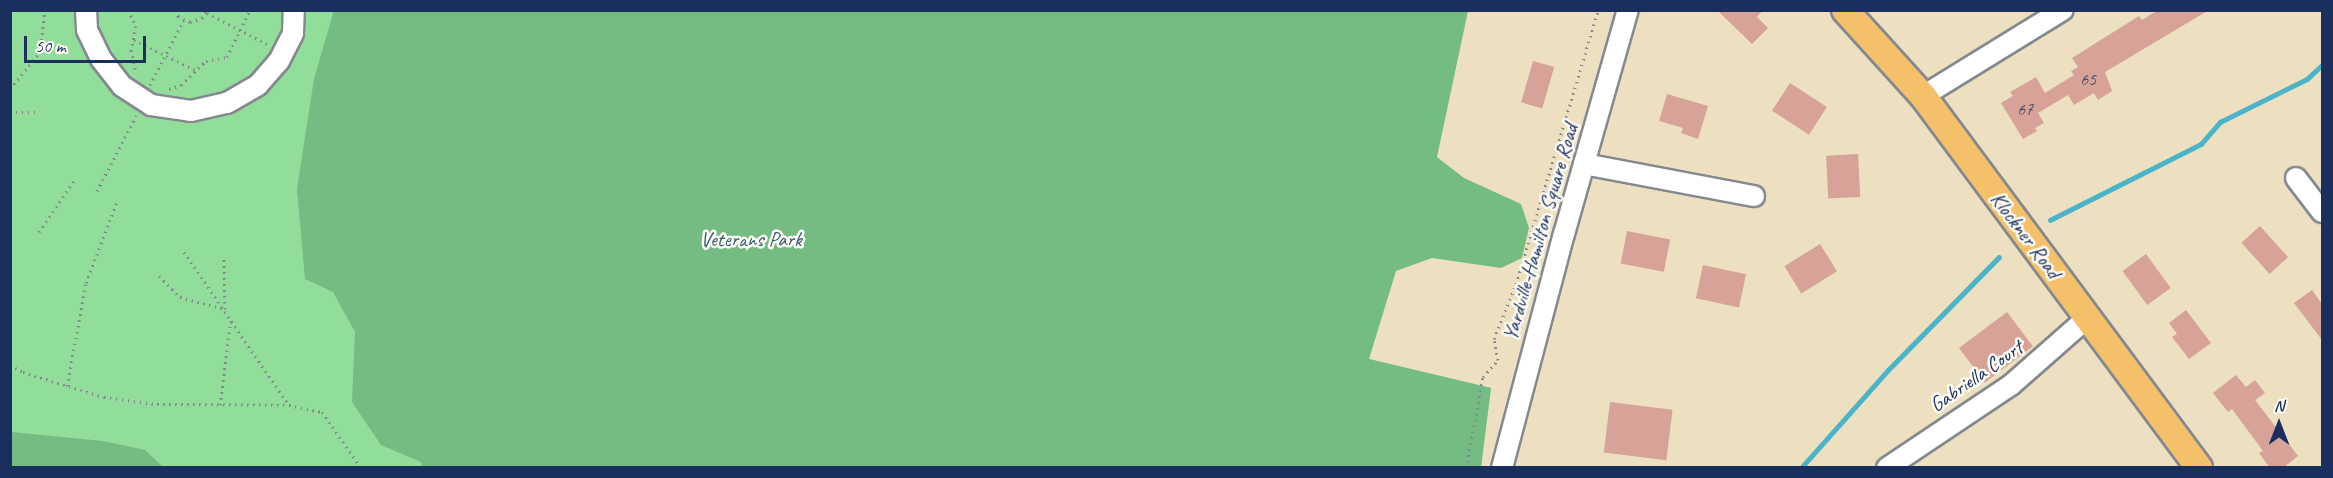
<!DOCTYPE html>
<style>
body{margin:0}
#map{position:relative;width:2333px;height:478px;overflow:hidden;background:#ece0c0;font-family:Caveat,sans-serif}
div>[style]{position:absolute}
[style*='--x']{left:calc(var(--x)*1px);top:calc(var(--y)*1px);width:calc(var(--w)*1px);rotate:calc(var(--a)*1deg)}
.green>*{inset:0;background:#91dd9a}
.forest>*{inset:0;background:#74bc82}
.stream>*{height:4.5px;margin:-2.25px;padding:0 2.25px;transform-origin:2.25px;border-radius:2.25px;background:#4bb4c9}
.building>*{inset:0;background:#d7a298;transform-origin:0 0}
.path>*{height:3px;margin-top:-1.5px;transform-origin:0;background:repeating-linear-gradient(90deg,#84888f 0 1.5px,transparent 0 6px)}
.roads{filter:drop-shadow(2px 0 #84888f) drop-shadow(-2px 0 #84888f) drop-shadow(0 2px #84888f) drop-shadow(0 -2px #84888f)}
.minor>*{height:20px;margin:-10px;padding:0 10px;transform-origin:10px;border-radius:10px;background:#fff}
.major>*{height:26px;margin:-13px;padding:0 13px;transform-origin:13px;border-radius:13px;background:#f4c16a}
span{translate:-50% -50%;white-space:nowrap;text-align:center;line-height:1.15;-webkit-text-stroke:5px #fdfcf7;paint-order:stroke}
.number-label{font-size:18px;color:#4a4c6c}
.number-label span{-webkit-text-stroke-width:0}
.street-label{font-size:21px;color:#1b2f5e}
.park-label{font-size:21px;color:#385a6d}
.frame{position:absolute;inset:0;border:12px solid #1b2f5e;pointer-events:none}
.north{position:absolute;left:2249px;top:394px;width:60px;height:60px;-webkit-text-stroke:4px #fdfcf7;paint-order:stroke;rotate:0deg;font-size:16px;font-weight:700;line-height:24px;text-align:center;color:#1b2f5e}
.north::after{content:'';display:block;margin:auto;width:21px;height:27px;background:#1b2f5e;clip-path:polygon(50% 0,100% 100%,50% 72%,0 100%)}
.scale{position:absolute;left:24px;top:36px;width:122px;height:27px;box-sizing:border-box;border:3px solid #1b2f5e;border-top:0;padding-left:8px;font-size:18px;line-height:21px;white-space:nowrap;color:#1b2f5e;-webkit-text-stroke:4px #fdfcf7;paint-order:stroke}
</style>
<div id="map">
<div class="green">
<i style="clip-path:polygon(1234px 10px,1468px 11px,1369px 359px,1491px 388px,1481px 467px,11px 467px,10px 11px)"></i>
</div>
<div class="forest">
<i style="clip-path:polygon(334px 10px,1468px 11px,1437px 157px,1464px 178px,1521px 204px,1529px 228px,1522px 258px,1501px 268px,1432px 258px,1396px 271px,1369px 359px,1491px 388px,1481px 467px,422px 467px,421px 462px,381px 445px,352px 402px,355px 332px,333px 292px,305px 279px,297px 189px,314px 79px)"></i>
<i style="clip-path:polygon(11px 432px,103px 441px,145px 450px,163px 467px,11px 467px)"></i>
</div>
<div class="stream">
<i style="--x:2050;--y:220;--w:169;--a:-26.7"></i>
<i style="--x:2201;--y:144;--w:29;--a:-49"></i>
<i style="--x:2220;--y:122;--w:97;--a:-26.3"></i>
<i style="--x:2307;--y:79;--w:21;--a:-43"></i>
<i style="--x:1801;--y:468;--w:131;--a:-48.4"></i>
<i style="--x:1888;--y:370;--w:158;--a:-45.5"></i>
</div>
<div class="building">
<i style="clip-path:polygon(1717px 10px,1763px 10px,1757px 17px,1768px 28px,1752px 44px)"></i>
<i style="clip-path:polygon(2158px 10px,2209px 10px,2105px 72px,2112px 91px,2098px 100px,2094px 93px,2074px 105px,2068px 95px,2038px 113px,2044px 123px,2035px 128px,2037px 131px,2023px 139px,2001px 103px,2013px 96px,2010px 92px,2036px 77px,2045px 93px,2074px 75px,2071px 71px,2078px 67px,2072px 58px,2139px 16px,2142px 20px)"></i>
<i style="left:1533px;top:61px;width:22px;height:43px;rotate:16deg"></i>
<i style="left:1790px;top:83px;width:44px;height:33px;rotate:33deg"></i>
<i style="clip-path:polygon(1667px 94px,1708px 106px,1698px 139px,1681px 133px,1683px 128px,1659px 121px)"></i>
<i style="left:1858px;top:154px;width:43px;height:32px;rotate:87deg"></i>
<i style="left:2260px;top:226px;width:42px;height:25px;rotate:48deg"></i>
<i style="left:1627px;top:231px;width:44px;height:33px;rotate:11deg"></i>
<i style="left:1820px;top:244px;width:32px;height:42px;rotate:58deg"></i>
<i style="left:2146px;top:254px;width:42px;height:29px;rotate:54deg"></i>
<i style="left:1703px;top:265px;width:44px;height:34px;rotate:12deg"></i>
<i style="clip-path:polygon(2312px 290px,2322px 304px,2322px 340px,2294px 303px)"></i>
<i style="clip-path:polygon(2186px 310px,2211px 343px,2189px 359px,2172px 337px,2177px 334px,2169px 323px)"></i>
<i style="left:2007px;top:312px;width:43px;height:60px;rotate:53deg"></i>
<i style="clip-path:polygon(2236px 375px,2246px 387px,2255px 380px,2265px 393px,2255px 400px,2298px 456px,2283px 468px,2270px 468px,2259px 453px,2263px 451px,2232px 409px,2228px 412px,2213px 393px)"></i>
<i style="left:1610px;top:402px;width:63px;height:51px;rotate:7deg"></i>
</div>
<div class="path">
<i style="--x:128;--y:10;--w:18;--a:63"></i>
<i style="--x:136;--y:26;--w:25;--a:102"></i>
<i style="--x:131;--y:50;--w:23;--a:77"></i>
<i style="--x:175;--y:10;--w:7;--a:63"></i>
<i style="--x:178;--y:16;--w:13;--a:27"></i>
<i style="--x:190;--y:22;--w:13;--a:-18"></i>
<i style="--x:202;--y:18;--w:9;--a:-58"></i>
<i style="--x:207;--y:13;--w:70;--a:27.3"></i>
<i style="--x:134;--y:40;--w:68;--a:26.2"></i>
<i style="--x:150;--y:85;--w:73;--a:-62.4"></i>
<i style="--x:10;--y:89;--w:48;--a:-51"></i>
<i style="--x:40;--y:52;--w:42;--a:-83.2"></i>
<i style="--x:169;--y:89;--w:13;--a:-18"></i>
<i style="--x:181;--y:85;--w:35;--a:-44"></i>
<i style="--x:206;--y:61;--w:21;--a:-11"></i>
<i style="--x:227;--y:57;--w:52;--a:-63.9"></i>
<i style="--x:10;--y:112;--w:26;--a:0"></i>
<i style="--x:97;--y:191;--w:85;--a:-62.5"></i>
<i style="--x:39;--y:232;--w:64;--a:-55.8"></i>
<i style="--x:184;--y:252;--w:184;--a:55.6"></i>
<i style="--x:159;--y:276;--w:30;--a:45"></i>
<i style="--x:180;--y:297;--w:47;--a:14.9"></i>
<i style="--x:225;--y:309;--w:53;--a:-91.1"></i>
<i style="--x:10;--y:365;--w:15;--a:28"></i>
<i style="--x:23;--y:372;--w:85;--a:17.2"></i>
<i style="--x:104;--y:397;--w:53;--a:7.5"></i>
<i style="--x:157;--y:404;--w:132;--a:0.4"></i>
<i style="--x:289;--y:405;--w:34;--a:12"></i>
<i style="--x:322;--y:412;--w:68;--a:55.1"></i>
<i style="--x:67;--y:386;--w:105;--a:-79.5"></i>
<i style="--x:86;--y:283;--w:87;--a:-69.1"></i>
<i style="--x:220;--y:405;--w:86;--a:-82.6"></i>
<i style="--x:1466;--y:468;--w:93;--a:-79.4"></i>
<i style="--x:1483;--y:377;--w:23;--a:-49"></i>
<i style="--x:1498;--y:360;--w:21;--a:-101"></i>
<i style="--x:1494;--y:339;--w:59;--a:-68.2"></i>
<i style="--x:1516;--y:284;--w:286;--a:-73.3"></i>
</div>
<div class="roads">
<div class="minor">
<i style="--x:86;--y:10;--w:20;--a:87"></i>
<i style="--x:87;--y:30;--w:32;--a:64"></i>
<i style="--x:101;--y:59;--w:34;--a:52"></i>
<i style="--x:122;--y:86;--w:35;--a:33"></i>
<i style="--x:151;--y:105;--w:40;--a:8.5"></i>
<i style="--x:191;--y:111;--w:37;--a:-13"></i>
<i style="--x:227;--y:103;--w:36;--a:-30"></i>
<i style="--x:258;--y:85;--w:32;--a:-49"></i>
<i style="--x:279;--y:61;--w:31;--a:-63"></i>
<i style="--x:293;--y:33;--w:23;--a:-88"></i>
<i style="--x:1923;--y:96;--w:164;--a:-31.6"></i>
<i style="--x:1584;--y:164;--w:173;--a:10.7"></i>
<i style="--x:2296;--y:178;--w:43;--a:52.6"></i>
<i style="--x:1502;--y:468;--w:242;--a:-75.2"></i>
<i style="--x:1564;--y:234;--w:233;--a:-74.1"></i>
<i style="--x:1887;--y:468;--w:149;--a:-33.8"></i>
<i style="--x:2011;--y:385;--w:103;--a:-41.4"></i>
</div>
<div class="major">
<i style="--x:1845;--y:10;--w:116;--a:47.8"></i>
<i style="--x:1923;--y:96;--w:463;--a:53.4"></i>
</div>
</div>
<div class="number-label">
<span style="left:2088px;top:79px">65</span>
<span style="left:2025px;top:109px">67</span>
</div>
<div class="street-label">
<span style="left:1540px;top:232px;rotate:-74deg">Yardville-Hamilton Square Road</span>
<span style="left:2026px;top:235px;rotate:53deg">Klockner Road</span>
<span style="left:1976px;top:376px;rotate:-35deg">Gabriella Court</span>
</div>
<div class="park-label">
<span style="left:751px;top:239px">Veterans Park</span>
</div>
<div class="frame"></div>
<div class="north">N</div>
<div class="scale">50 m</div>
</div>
